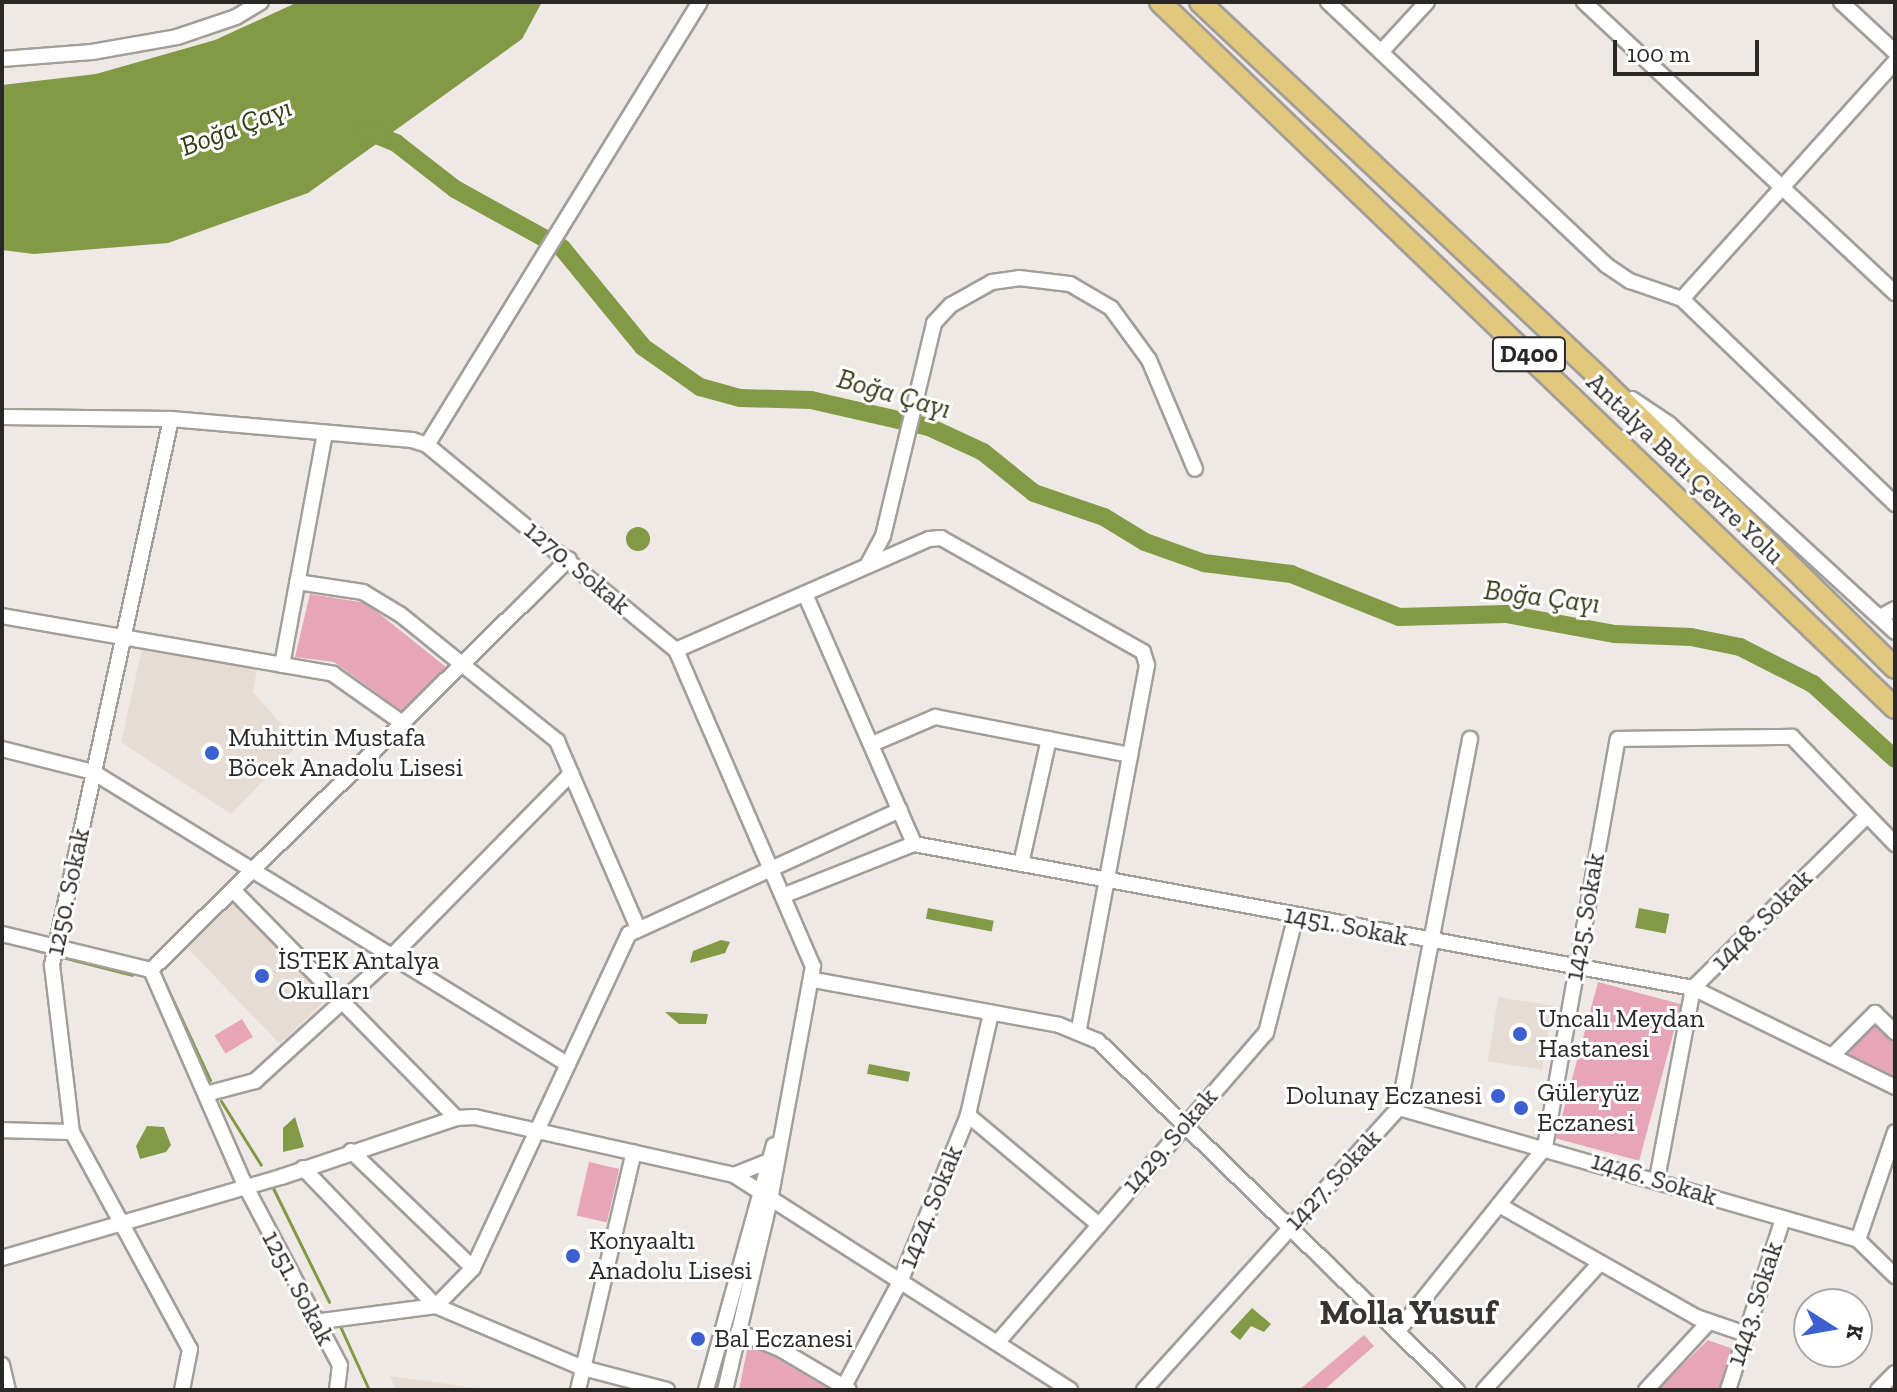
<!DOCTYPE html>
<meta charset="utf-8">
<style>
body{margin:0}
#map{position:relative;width:1897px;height:1392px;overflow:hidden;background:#eee9e5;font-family:"Zilla Slab",serif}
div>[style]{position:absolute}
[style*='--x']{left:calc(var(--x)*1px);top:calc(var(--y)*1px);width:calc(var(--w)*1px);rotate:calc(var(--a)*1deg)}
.built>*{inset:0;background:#e7dcd3;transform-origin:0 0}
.green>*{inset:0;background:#e7a5b9;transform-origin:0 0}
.water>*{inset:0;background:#829946;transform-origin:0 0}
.round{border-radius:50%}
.stream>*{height:3px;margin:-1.5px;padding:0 1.5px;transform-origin:1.5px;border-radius:1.5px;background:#829946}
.river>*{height:18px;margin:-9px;padding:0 9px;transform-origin:9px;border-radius:9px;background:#829946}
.roads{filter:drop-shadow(2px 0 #a29e9a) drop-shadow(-2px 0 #a29e9a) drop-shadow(0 2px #a29e9a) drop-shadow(0 -2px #a29e9a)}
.minor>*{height:14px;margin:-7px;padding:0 7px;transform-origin:7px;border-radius:7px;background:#fff}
.highway>*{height:20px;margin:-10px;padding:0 10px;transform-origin:10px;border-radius:10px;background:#e2c87c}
.dots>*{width:22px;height:22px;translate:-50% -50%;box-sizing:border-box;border:4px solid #fff;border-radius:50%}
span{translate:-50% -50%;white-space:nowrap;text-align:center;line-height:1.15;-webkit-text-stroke:6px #fff;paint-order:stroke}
.shield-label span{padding:2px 6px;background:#fff;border:2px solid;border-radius:6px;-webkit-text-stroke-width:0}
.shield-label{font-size:24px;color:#2a2827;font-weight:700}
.street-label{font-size:26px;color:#2a2827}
.poi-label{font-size:26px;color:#2a2827}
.left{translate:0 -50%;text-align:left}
.right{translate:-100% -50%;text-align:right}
.water-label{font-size:28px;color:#313b17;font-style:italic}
.district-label{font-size:34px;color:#373431;font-weight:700}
.frame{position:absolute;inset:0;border:4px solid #2a2827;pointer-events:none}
.north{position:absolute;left:1793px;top:1288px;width:80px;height:80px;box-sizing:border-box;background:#fff;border:2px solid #aaa9a9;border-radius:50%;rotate:101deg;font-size:22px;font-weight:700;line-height:32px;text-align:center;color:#2a2827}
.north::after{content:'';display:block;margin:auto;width:28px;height:36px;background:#3c60d1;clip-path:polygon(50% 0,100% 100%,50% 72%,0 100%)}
.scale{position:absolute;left:1613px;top:40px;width:146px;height:36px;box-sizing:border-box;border:4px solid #2a2827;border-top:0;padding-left:10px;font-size:24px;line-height:28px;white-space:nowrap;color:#2a2827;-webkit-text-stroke:6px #fff;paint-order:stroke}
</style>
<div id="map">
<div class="built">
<i style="clip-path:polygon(142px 649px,257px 668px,253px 692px,299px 744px,231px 814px,121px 742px)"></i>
<i style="left:233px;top:899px;width:137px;height:67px;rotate:46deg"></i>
<i style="left:1498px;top:997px;width:55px;height:65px;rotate:9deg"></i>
<i style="clip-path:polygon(390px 1376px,490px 1390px,396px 1390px)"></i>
</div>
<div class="green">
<i style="clip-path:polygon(310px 594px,366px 603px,446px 667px,402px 711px,334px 662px,295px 657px)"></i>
<i style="left:1598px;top:982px;width:86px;height:162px;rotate:15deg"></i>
<i style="left:242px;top:1019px;width:21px;height:32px;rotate:59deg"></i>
<i style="clip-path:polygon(1874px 1022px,1895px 1039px,1895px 1078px,1841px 1050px)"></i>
<i style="left:589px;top:1162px;width:31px;height:55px;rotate:13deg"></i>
<i style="clip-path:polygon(1364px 1335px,1374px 1346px,1324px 1390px,1299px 1390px)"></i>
<i style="clip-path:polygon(1708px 1340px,1733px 1349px,1720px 1390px,1657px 1390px)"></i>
<i style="clip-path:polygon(748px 1345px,763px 1350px,830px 1390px,739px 1390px)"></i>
</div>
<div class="water">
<i style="clip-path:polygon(298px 2px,542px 2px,522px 39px,308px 193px,168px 243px,34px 254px,2px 250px,2px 85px,96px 74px,215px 40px)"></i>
<i class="round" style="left:626px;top:527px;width:24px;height:24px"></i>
<i style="left:928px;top:908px;width:67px;height:11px;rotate:11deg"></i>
<i style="left:1639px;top:908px;width:31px;height:20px;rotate:11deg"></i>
<i style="clip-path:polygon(721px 940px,730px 942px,725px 953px,690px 963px,693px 951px)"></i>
<i style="clip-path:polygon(665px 1012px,708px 1014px,706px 1024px,679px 1024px)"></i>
<i style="left:869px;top:1064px;width:42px;height:10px;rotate:11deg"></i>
<i style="clip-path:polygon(295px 1117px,304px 1147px,283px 1152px,283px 1128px)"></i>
<i style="clip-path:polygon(147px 1126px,164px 1127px,171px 1145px,166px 1152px,140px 1159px,136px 1146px)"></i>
<i style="clip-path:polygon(1252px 1308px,1271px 1324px,1264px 1332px,1251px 1326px,1240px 1340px,1230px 1332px)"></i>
</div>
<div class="stream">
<i style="--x:8;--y:942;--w:40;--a:16"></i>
<i style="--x:62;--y:957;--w:72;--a:14.4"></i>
<i style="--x:165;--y:983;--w:107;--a:65.1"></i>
<i style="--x:221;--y:1101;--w:75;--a:58"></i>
<i style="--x:273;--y:1188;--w:127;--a:63.8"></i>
<i style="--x:340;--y:1326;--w:70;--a:65.6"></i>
</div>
<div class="river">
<i style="--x:364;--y:130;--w:35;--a:22"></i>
<i style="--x:396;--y:143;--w:75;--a:37.9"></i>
<i style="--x:455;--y:189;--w:122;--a:28.9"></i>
<i style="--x:562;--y:248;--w:128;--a:50.7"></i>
<i style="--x:643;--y:347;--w:70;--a:35.1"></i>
<i style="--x:700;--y:387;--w:41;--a:15.4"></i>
<i style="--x:740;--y:398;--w:71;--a:1.6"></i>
<i style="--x:811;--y:400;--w:121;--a:12.9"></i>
<i style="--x:929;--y:427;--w:60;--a:24.8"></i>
<i style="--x:983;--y:452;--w:65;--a:38.8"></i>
<i style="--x:1034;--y:493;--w:74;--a:18.9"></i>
<i style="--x:1104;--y:517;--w:48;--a:31.4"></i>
<i style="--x:1145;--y:542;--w:63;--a:19.6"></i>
<i style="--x:1204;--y:563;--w:88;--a:7.2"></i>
<i style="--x:1291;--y:574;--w:116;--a:21.7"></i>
<i style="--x:1399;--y:617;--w:107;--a:-1.6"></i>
<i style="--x:1506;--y:614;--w:111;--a:10.4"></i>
<i style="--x:1615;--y:634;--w:76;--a:2.3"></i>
<i style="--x:1691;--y:637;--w:50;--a:11.5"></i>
<i style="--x:1740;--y:647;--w:82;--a:26.9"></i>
<i style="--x:1813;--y:684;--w:111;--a:42.4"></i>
</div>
<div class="roads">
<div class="minor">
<i style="--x:1328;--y:2;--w:383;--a:43.4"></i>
<i style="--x:1606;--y:265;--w:29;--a:34"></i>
<i style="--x:1630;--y:281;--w:55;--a:19.1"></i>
<i style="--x:1682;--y:299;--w:296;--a:43.9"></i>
<i style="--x:1584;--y:2;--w:426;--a:43.1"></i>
<i style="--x:1841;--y:2;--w:74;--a:42.8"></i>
<i style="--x:1381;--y:52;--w:68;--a:-47.4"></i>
<i style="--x:2;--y:59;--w:90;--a:-4.4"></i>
<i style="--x:92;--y:52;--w:86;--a:-10"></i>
<i style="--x:177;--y:37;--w:62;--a:-18.7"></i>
<i style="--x:236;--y:17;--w:29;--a:-31"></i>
<i style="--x:1682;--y:299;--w:319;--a:-48.1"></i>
<i style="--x:1632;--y:399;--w:45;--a:34"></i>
<i style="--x:1669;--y:424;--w:307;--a:42.6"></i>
<i style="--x:2;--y:417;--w:169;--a:0.7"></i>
<i style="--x:171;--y:419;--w:242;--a:5"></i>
<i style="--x:412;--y:440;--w:16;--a:18"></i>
<i style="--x:427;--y:445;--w:323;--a:39.5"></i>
<i style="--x:676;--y:650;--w:344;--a:66.6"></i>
<i style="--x:813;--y:966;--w:238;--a:100.4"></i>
<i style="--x:770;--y:1200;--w:195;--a:103.3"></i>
<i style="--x:171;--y:419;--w:559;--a:102.3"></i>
<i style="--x:52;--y:965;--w:168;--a:83.2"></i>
<i style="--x:72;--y:1132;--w:247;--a:61.5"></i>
<i style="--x:190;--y:1349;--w:42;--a:101"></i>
<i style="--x:427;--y:445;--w:520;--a:-58.36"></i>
<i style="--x:867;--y:566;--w:34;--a:-62"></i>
<i style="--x:883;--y:536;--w:219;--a:-76.5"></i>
<i style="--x:934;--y:323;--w:25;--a:-47"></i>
<i style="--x:951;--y:305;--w:47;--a:-29.3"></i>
<i style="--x:992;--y:282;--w:27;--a:-8"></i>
<i style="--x:1019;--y:278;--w:51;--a:6.7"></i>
<i style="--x:1070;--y:284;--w:48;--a:30.3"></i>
<i style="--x:1111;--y:308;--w:64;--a:53.8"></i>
<i style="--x:1149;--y:360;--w:118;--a:67.1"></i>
<i style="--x:297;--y:582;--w:67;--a:8.6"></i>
<i style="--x:363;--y:592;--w:44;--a:31.2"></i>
<i style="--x:401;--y:615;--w:201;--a:38.9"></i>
<i style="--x:557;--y:741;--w:202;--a:66.6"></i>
<i style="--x:805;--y:594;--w:273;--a:66.4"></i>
<i style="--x:2;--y:616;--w:336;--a:9.9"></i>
<i style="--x:333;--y:674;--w:87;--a:35.2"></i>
<i style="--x:1880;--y:617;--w:17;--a:-28"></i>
<i style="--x:676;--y:650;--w:276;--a:-23.7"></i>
<i style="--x:929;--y:539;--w:12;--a:-5"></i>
<i style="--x:941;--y:538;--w:232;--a:29.4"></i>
<i style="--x:1143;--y:652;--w:14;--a:73"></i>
<i style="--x:1147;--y:665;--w:374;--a:100.6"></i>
<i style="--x:282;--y:665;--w:236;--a:-79.5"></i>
<i style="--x:872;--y:744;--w:69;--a:-23.2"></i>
<i style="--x:935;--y:717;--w:199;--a:11"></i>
<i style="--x:2;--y:749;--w:94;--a:14.2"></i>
<i style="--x:93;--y:772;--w:557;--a:31.63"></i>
<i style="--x:1021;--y:864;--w:128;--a:-77.4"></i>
<i style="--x:233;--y:890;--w:319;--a:45.6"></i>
<i style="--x:785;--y:895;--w:139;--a:-21.6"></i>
<i style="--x:914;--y:844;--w:792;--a:10.47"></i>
<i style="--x:1693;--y:988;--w:225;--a:26.1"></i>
<i style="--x:2;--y:934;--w:153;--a:13.6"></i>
<i style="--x:151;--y:970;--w:586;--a:-44.52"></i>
<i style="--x:151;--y:970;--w:237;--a:66.4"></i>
<i style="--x:246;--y:1187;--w:201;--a:62.2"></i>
<i style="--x:340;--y:1365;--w:25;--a:97"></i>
<i style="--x:814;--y:980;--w:249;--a:10.4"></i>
<i style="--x:1059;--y:1025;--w:42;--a:22.3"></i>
<i style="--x:1098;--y:1041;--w:501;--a:44.19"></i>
<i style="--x:1832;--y:1056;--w:61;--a:-45"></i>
<i style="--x:1875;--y:1013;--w:28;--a:44"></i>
<i style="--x:206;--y:1094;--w:51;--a:-14.9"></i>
<i style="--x:255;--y:1081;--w:184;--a:-42.4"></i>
<i style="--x:391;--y:957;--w:257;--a:-45.5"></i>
<i style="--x:1399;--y:1108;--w:478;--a:16"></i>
<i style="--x:1858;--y:1240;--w:52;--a:44.2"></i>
<i style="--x:968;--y:1115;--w:171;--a:40"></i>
<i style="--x:2;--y:1130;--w:70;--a:1.6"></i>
<i style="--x:351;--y:1151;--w:169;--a:43.8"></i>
<i style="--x:303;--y:1168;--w:192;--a:46.1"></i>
<i style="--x:436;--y:1306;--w:53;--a:-45.8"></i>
<i style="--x:473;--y:1268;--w:369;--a:-65"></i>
<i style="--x:629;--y:934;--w:298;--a:-24.6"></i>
<i style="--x:734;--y:1175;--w:37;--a:-22"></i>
<i style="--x:1657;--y:1179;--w:194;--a:-79.3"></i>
<i style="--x:1693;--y:988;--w:245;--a:-44.7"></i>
<i style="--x:1499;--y:1205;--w:227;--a:29.6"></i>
<i style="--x:1696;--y:1317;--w:53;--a:18.8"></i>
<i style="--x:1858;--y:1240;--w:114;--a:-71.1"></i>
<i style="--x:2;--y:1258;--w:291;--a:-16.2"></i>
<i style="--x:281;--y:1177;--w:185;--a:-18.6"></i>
<i style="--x:456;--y:1118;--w:19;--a:-3"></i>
<i style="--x:475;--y:1117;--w:265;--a:12.6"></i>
<i style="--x:734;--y:1175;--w:399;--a:32.6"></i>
<i style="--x:314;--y:1322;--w:123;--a:-7.5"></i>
<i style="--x:436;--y:1306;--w:160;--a:22.9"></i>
<i style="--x:583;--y:1368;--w:87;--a:14.7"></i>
<i style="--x:738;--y:1332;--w:45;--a:22"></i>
<i style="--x:780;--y:1349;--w:80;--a:30.7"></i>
<i style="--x:1397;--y:1332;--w:237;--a:-51.3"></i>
<i style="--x:1545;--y:1147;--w:414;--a:-79.9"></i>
<i style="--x:1618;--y:739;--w:174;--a:-0.7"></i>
<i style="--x:1792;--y:737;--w:149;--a:46.1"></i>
<i style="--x:997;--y:1343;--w:410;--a:-49.1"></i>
<i style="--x:1266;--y:1033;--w:122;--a:-75.7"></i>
<i style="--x:2;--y:1365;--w:26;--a:77"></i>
<i style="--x:578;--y:1390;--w:244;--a:-76.8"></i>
<i style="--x:706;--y:1390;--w:254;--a:-74.5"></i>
<i style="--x:842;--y:1390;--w:123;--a:-61.8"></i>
<i style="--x:900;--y:1282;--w:180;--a:-67.8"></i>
<i style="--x:968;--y:1115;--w:105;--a:-77.3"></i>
<i style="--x:1144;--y:1390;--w:380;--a:-47.9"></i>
<i style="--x:1399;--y:1108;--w:376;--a:-79.1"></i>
<i style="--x:1484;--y:1390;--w:172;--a:-47.6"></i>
<i style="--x:1646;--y:1390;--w:93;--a:-47.2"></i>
<i style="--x:1728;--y:1390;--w:180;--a:-72.2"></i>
<i style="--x:1878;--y:1390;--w:24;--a:-45"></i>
</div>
<div class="highway">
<i style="--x:1160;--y:2;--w:1019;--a:43.85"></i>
<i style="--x:1200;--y:2;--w:550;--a:43.23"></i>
<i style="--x:1601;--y:379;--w:412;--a:44.5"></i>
</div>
</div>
<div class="dots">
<i style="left:212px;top:753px;background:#3c60d1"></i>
<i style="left:262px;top:976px;background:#3c60d1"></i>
<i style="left:1520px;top:1034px;background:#3c60d1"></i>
<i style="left:1498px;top:1096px;background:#3c60d1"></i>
<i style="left:1521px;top:1108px;background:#3c60d1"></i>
<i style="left:573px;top:1256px;background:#3c60d1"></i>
<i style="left:698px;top:1339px;background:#3c60d1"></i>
</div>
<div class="shield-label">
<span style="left:1529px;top:354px">D400</span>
</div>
<div class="street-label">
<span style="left:1685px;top:469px;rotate:44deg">Antalya Batı Çevre Yolu</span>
<span style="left:577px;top:568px;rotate:40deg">1270. Sokak</span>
<span style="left:68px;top:892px;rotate:-78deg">1250. Sokak</span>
<span style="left:1585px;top:917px;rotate:-80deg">1425. Sokak</span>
<span style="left:1762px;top:920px;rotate:-45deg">1448. Sokak</span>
<span style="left:1346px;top:926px;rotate:11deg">1451. Sokak</span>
<span style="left:1170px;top:1141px;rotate:-49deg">1429. Sokak</span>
<span style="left:1654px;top:1179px;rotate:17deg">1446. Sokak</span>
<span style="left:1333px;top:1180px;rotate:-47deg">1427. Sokak</span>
<span style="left:931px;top:1207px;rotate:-68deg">1424. Sokak</span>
<span style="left:298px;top:1288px;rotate:62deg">1251. Sokak</span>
<span style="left:1755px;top:1304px;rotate:-72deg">1443. Sokak</span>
</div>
<div class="poi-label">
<span class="left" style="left:228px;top:753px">Muhittin Mustafa<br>Böcek Anadolu Lisesi</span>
<span class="left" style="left:278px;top:976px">İSTEK Antalya<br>Okulları</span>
<span class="left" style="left:1538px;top:1034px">Uncalı Meydan<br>Hastanesi</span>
<span class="left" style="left:1537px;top:1108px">Güleryüz<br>Eczanesi</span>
<span class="right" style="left:1482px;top:1096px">Dolunay Eczanesi</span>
<span class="left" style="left:589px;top:1256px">Konyaaltı<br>Anadolu Lisesi</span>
<span class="left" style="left:714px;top:1339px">Bal Eczanesi</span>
</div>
<div class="water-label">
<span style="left:236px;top:127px;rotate:-21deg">Boğa Çayı</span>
<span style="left:894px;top:394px;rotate:16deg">Boğa Çayı</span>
<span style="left:1542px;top:597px;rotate:7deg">Boğa Çayı</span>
</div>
<div class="district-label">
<span style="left:1408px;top:1313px">Molla Yusuf</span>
</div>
<div class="frame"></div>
<div class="north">K</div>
<div class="scale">100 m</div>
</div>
